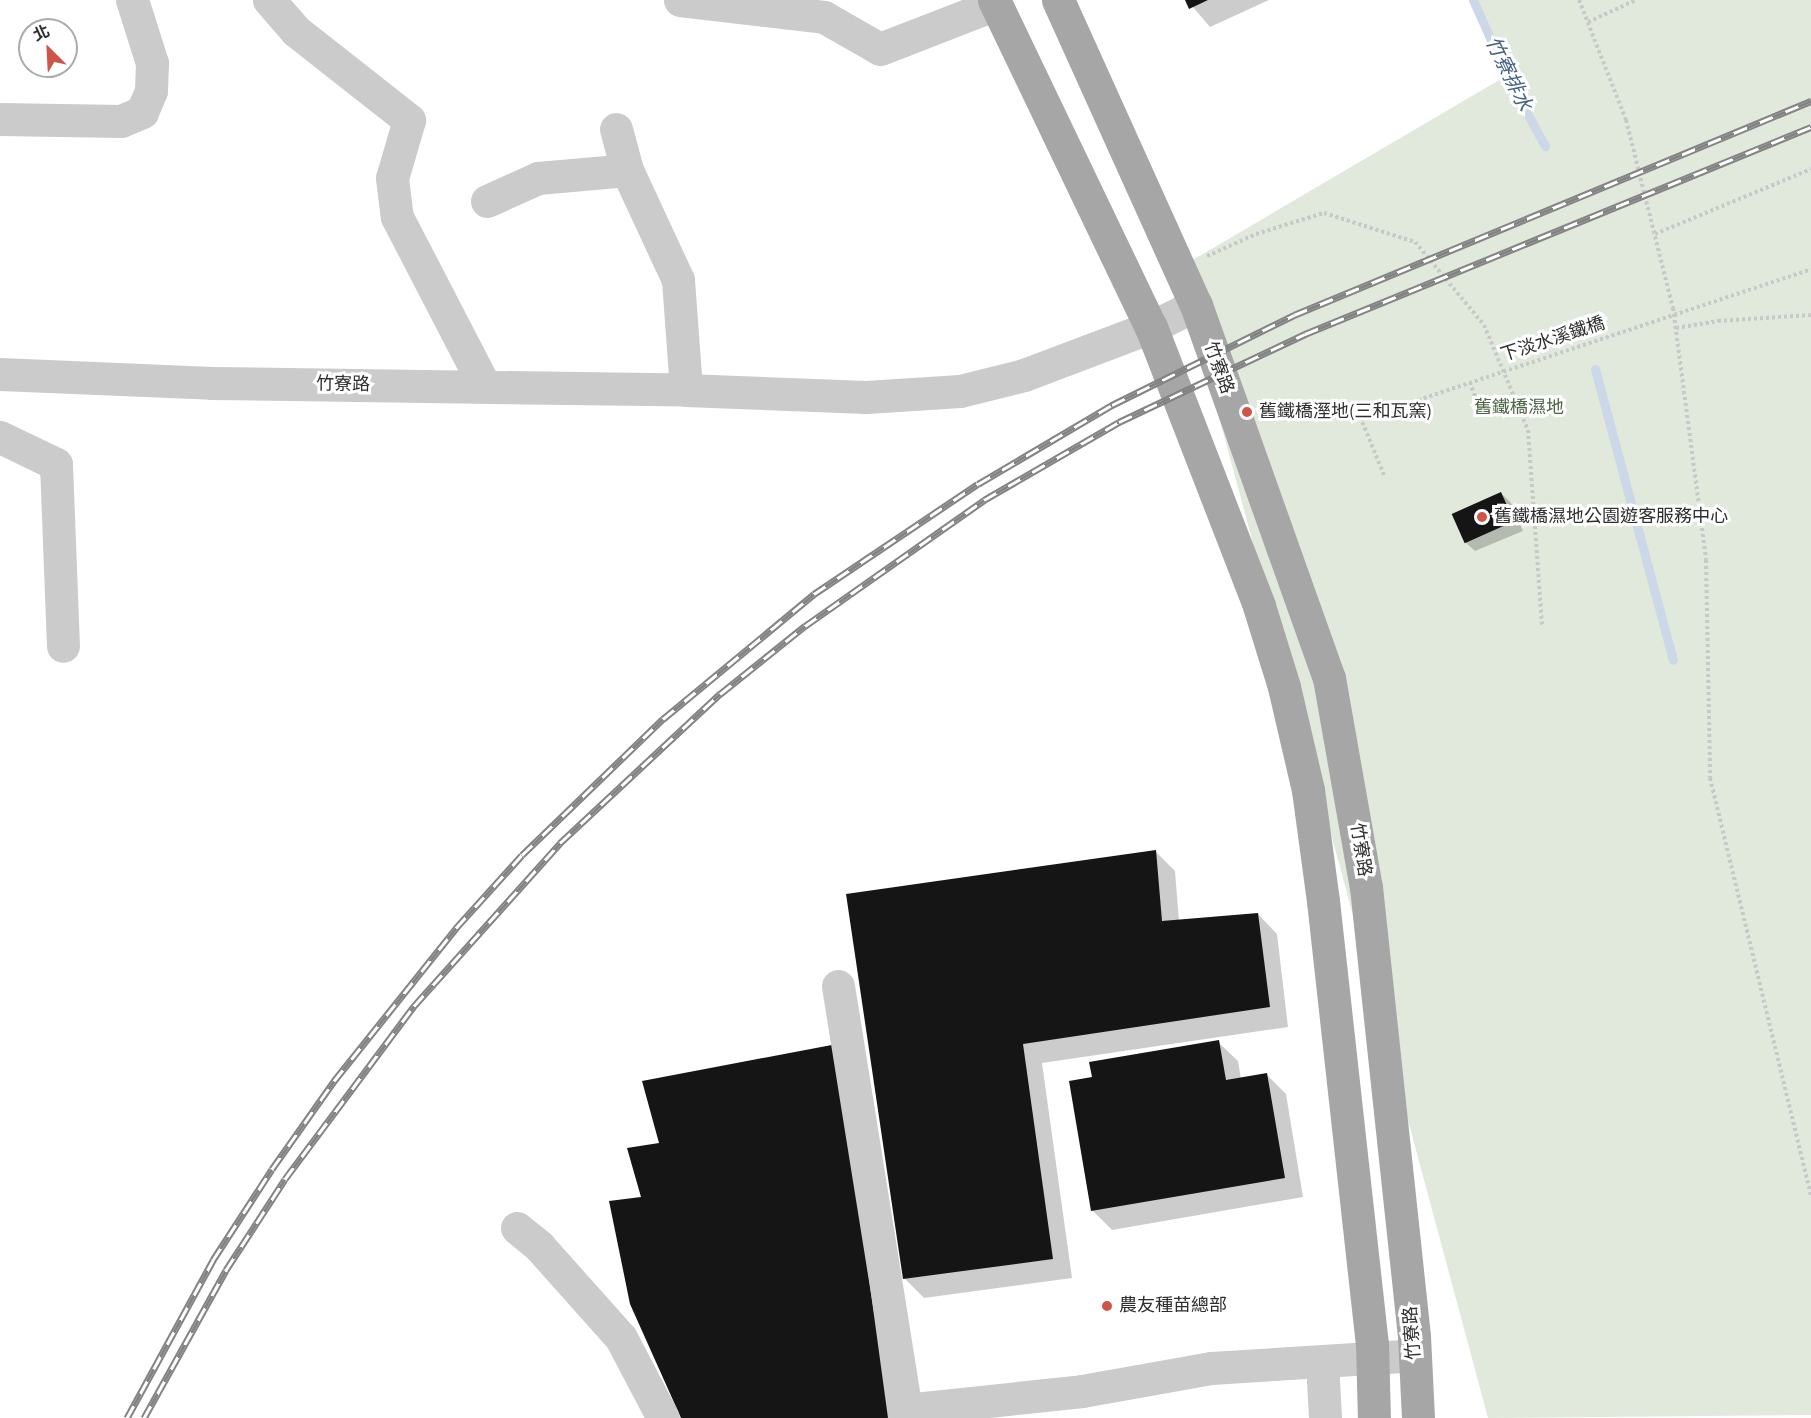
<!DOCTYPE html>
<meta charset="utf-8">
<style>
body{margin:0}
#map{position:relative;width:1811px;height:1418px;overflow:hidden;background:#fff;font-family:"Source Sans 3","Noto Sans TC",sans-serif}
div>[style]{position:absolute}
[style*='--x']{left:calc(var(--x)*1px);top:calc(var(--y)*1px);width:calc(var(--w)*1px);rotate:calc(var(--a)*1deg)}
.green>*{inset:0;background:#e1e9dd}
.shadow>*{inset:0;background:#0003}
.stream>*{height:9px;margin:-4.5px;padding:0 4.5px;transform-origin:4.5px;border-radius:4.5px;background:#ccd7e7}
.building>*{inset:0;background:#151515;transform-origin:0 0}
.path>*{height:4px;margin-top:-2px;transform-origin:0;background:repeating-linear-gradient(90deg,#c8c8c8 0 3px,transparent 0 6px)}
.minor>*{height:33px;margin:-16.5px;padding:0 16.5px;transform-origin:16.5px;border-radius:16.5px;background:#cbcbcb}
.major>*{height:33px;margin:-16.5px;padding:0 16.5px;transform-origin:16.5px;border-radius:16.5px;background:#a6a6a6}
.rail>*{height:7px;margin-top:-3.5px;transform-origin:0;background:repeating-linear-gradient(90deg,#fff 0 14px,#838383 0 28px);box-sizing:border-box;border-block:2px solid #838383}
.path-bridge>*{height:4px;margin-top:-2px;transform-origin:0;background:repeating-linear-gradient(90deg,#c8c8c8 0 3px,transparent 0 6px)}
.dots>*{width:16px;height:16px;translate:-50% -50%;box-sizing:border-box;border:3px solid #fff;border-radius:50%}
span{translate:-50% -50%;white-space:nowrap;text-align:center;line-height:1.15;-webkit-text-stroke:6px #fff;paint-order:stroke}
.street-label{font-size:18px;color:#2e2e2e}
.park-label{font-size:18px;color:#4b6441}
.poi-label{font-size:18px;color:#2e2e2e}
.left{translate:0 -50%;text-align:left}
.water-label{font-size:20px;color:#466186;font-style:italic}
.north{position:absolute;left:18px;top:18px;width:60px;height:60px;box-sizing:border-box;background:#fff;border:2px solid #ababab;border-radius:50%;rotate:336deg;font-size:16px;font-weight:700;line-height:24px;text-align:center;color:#2e2e2e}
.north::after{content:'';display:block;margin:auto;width:21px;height:27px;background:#cf5546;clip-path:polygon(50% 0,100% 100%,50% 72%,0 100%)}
</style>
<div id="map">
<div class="green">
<i style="clip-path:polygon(1471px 0,1811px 0,1811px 1415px,1488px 1418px,1179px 268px,1506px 76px)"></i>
</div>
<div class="shadow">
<i style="clip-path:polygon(1187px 0,1269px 0,1210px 27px)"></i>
<i style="clip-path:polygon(1501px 493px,1511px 503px,1523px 531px,1475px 551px,1465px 542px)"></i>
<i style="clip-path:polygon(1156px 852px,1175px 871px,1179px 921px,1258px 914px,1277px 934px,1288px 1027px,1042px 1063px,1072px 1278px,924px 1298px,904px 1278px,848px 896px)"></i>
<i style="clip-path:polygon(1218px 1042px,1238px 1061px,1241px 1079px,1267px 1075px,1286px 1094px,1303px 1197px,1112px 1230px,1092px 1210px,1094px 1078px)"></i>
<i style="clip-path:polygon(836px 1045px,904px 1418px,684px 1418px,642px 1198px,661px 1144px)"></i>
</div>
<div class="stream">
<i style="--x:1473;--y:0;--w:83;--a:65.9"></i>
<i style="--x:1507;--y:76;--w:80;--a:61.5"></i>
<i style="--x:1595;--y:369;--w:301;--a:75"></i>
</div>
<div class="building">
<i style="clip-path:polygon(1185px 0,1208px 0,1189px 9px)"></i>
<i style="left:1501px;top:492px;width:32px;height:54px;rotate:66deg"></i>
<i style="clip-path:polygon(1156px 850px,1162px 921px,1258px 913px,1270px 1007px,1023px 1044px,1053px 1259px,903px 1279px,846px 894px)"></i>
<i style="clip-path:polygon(1219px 1040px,1226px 1080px,1267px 1073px,1285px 1178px,1091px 1211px,1069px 1081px,1092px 1077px,1089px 1062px)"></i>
<i style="clip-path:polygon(837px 1044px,888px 1418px,681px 1418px,630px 1304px,609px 1201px,641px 1197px,627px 1148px,659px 1143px,642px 1081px)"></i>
</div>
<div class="path">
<i style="--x:1579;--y:0;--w:129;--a:68.6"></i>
<i style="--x:1626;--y:120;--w:194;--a:76"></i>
<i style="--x:1673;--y:308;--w:254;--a:82.5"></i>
<i style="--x:1706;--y:560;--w:218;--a:88.9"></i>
<i style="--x:1710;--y:778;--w:430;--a:76.4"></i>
<i style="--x:1588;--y:22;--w:53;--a:-24.6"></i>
<i style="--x:1655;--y:234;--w:169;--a:-22.6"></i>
<i style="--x:1207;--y:256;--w:54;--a:-24.2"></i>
<i style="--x:1256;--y:234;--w:71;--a:-17.2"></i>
<i style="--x:1324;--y:213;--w:96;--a:17.7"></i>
<i style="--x:1415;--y:242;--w:108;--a:50.3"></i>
<i style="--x:1484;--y:325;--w:114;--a:67.3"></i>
<i style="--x:1528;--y:430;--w:196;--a:85.9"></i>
<i style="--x:1676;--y:328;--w:43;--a:-9.5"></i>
<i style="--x:1718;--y:321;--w:93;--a:-3.7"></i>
<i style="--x:1470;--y:382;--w:34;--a:71"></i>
<i style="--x:1481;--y:414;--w:38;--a:-17"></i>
</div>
<div class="minor">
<i style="--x:269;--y:0;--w:41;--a:48.9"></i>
<i style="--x:296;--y:31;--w:144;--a:38.2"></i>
<i style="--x:409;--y:120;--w:60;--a:106.3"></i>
<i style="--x:392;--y:178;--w:39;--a:83"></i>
<i style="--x:397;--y:217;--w:191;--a:62.6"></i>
<i style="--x:680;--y:0;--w:145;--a:6.7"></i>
<i style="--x:824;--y:17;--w:64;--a:29.7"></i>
<i style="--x:880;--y:49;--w:124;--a:-21.2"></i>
<i style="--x:0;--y:119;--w:121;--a:0.9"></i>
<i style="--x:121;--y:121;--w:23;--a:-23"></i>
<i style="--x:142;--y:112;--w:23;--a:-67"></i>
<i style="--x:151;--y:91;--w:28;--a:-88"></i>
<i style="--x:152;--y:63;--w:66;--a:-107.6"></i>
<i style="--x:616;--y:129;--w:42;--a:75"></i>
<i style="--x:627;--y:170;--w:121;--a:65.1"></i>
<i style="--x:678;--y:280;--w:110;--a:85.8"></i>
<i style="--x:487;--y:201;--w:56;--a:-24.3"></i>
<i style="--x:538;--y:178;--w:89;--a:-5.1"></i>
<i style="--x:0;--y:374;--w:212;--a:2.4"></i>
<i style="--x:212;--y:383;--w:474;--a:0.8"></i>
<i style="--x:686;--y:390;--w:180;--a:2.2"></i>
<i style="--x:866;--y:397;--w:94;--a:-3.7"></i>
<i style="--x:960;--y:391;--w:66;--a:-14"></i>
<i style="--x:1024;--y:375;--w:136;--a:-20.7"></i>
<i style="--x:1151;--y:327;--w:50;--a:-26.1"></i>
<i style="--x:0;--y:437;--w:62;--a:25.7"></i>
<i style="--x:56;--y:464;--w:182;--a:87.8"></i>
<i style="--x:838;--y:986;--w:437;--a:80.9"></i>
<i style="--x:517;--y:1228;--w:28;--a:39"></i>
<i style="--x:539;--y:1246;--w:123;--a:48.3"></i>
<i style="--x:621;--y:1338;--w:90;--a:62.3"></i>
<i style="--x:1322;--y:1362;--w:56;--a:86.9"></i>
<i style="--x:905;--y:1410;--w:178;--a:-6.1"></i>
<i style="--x:1082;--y:1391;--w:131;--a:-10.1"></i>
<i style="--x:1211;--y:1368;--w:204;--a:-3.6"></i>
</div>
<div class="major">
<i style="--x:994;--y:0;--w:363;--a:64.4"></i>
<i style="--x:1151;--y:327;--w:299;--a:68.8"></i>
<i style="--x:1259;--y:606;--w:85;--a:72.8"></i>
<i style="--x:1284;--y:687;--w:106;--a:76.9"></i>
<i style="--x:1308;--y:790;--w:112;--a:82.3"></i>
<i style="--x:1323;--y:901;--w:446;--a:83.7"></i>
<i style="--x:1372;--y:1344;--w:74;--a:88.5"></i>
<i style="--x:1058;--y:0;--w:335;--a:65.7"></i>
<i style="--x:1196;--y:305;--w:396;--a:70.4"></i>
<i style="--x:1329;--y:678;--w:212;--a:80"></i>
<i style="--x:1366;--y:887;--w:452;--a:83.9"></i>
<i style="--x:1414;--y:1336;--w:82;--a:87.2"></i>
</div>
<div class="rail">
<i style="--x:127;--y:1418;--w:180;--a:-61.4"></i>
<i style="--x:213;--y:1260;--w:108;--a:-57"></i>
<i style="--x:272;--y:1169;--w:108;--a:-54.8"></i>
<i style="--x:334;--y:1081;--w:196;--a:-51.4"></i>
<i style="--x:456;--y:928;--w:98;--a:-47.9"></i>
<i style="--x:522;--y:855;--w:196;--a:-44"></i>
<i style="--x:663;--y:719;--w:196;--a:-39.6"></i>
<i style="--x:814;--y:594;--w:197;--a:-33.9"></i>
<i style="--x:978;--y:484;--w:156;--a:-30.5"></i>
<i style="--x:1112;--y:405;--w:203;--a:-26.3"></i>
<i style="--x:1294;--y:315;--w:560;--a:-22.49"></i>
<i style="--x:144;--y:1418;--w:169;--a:-61"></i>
<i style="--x:226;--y:1270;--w:108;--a:-57"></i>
<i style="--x:285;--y:1179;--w:216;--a:-53.3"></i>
<i style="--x:414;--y:1006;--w:219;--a:-48.1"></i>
<i style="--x:560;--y:843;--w:219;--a:-43"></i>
<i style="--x:720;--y:694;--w:109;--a:-38.7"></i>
<i style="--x:805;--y:626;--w:219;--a:-35.1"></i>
<i style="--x:984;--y:500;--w:156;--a:-30"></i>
<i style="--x:1119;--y:422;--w:206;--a:-25.3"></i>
<i style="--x:1305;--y:334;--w:547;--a:-22.25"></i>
</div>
<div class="path-bridge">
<i style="--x:1384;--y:475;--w:61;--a:-112.3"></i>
<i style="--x:1361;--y:419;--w:474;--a:-18.4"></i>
</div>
<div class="dots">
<i style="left:1247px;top:412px;background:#cf5546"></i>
<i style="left:1482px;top:517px;background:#cf5546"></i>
<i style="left:1107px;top:1306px;background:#cf5546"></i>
</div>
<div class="street-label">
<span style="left:1553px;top:340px;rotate:-18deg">下淡水溪鐵橋</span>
<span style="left:1218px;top:368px;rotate:70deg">竹寮路</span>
<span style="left:343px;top:385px;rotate:1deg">竹寮路</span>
<span style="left:1360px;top:850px;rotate:81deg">竹寮路</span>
<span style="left:1413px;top:1333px;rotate:-94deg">竹寮路</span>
</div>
<div class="park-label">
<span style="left:1519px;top:408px">舊鐵橋濕地</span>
</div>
<div class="poi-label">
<span class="left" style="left:1259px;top:412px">舊鐵橋溼地(三和瓦窯)</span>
<span class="left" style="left:1494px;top:517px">舊鐵橋濕地公園遊客服務中心</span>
<span class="left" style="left:1119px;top:1306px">農友種苗總部</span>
</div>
<div class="water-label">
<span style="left:1508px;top:74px;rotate:64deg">竹寮排水</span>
</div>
<div class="north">北</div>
</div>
